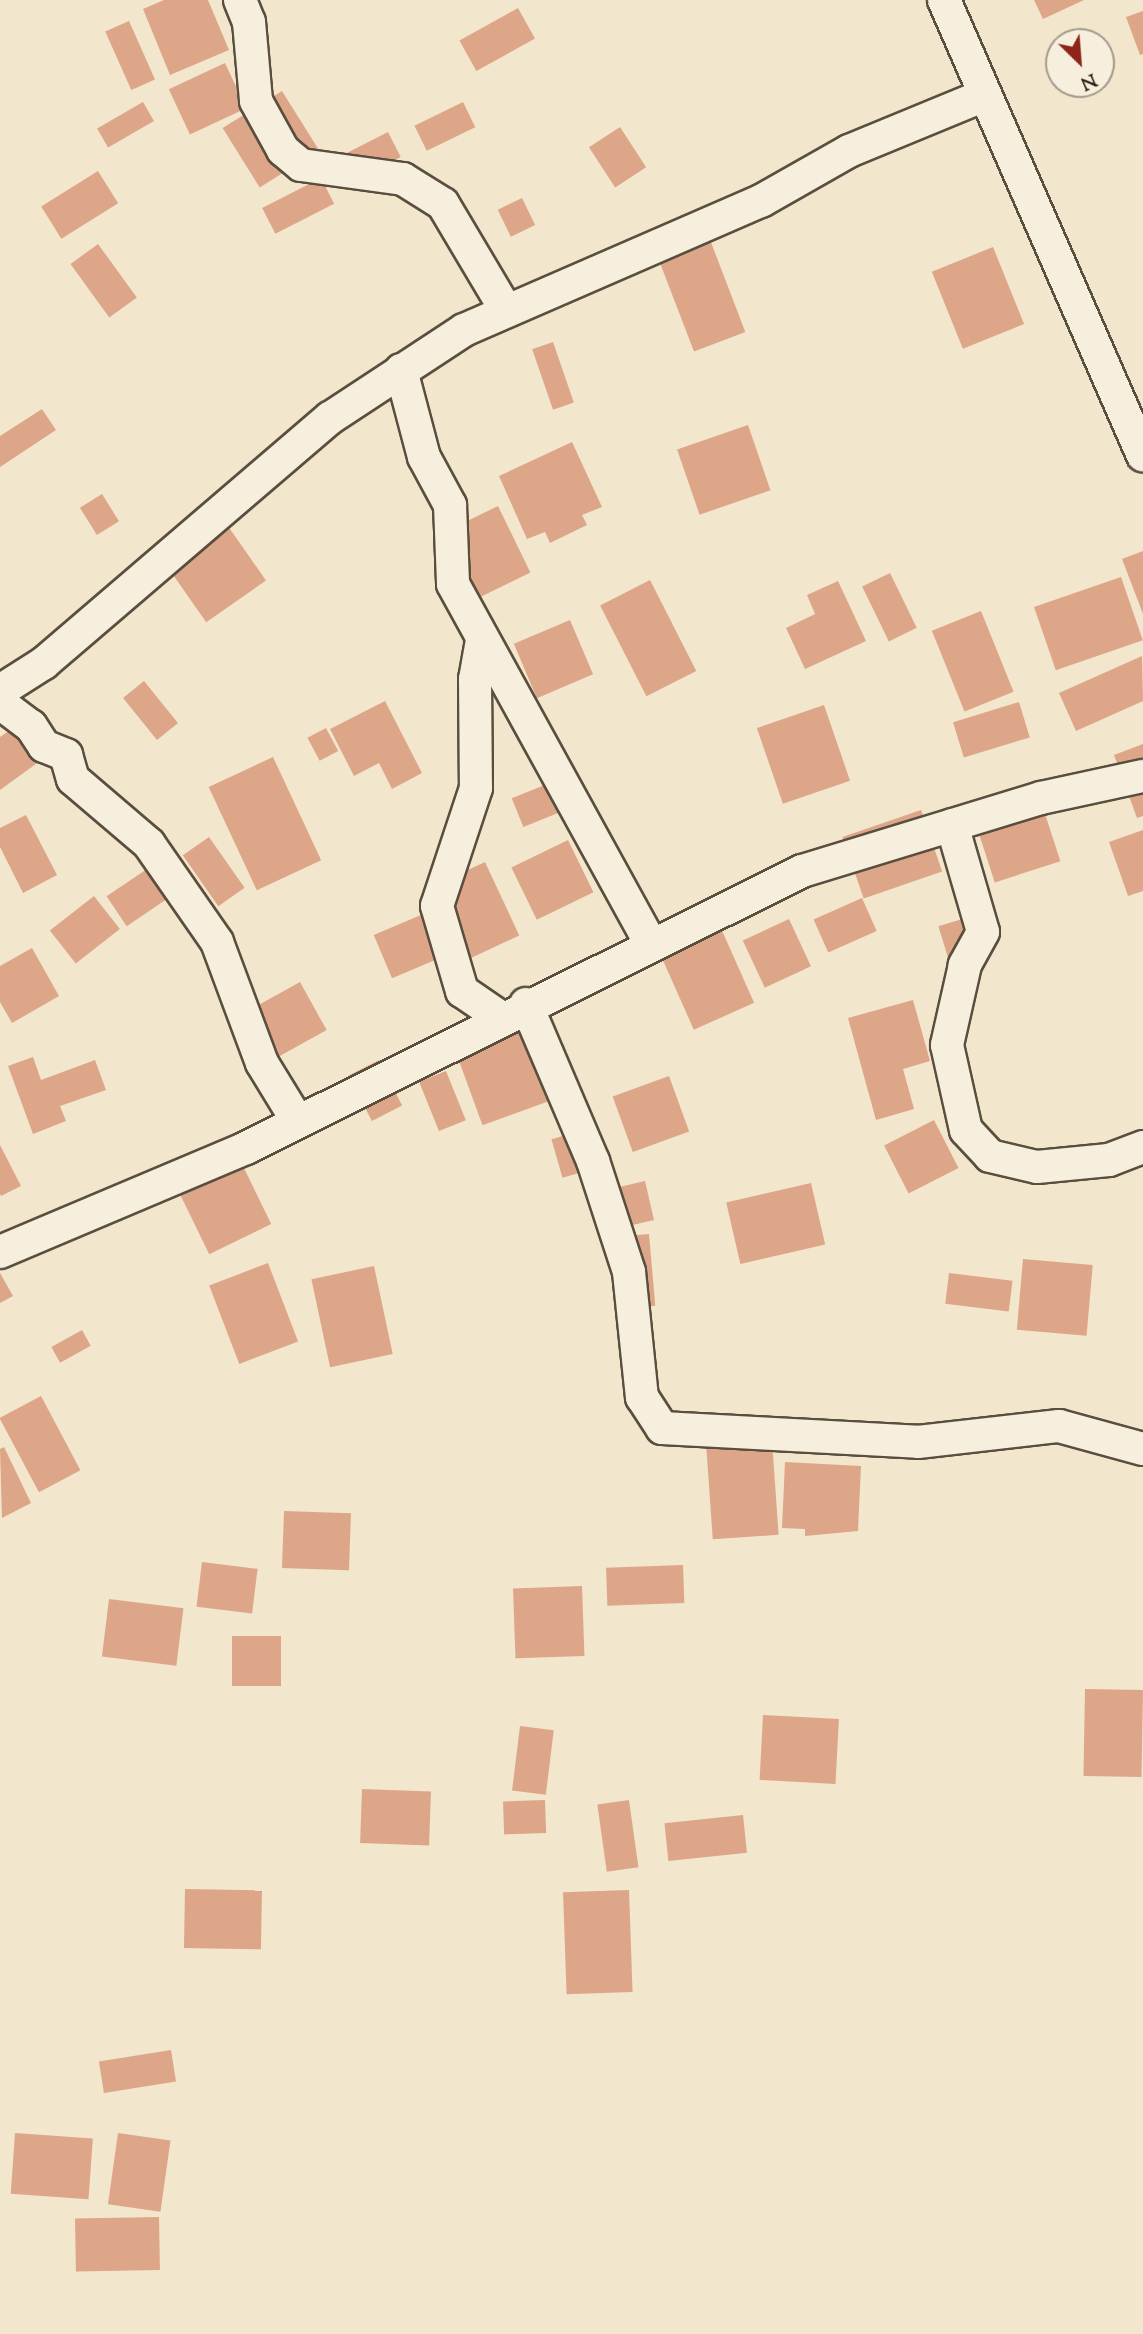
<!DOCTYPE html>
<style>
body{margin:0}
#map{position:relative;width:1143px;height:2334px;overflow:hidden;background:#f2e6cc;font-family:"Sorts Mill Goudy",serif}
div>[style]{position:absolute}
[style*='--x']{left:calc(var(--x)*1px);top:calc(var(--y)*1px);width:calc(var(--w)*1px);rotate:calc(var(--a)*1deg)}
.building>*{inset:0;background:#dea689;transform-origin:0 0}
.roads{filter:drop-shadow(2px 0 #5a4e3f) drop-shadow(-2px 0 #5a4e3f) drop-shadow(0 2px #5a4e3f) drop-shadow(0 -2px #5a4e3f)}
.minor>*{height:32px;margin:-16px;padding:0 16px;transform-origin:16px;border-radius:16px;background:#f7efde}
span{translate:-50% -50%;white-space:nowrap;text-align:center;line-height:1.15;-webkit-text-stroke:6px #f7efde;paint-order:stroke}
.north{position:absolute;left:1045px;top:28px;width:70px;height:70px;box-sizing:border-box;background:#f7efde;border:2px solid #a49a8c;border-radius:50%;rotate:155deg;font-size:19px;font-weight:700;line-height:28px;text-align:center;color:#281b10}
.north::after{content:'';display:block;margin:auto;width:24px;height:32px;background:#8f2418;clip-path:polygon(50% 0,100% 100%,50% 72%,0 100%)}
</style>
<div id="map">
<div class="building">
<i style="clip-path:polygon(164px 0,208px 0,229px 50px,170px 75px,143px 9px)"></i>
<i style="clip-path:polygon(1034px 0,1084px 0,1043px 19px)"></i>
<i style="left:518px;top:8px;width:35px;height:67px;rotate:61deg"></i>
<i style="clip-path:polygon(1143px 11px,1143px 54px,1140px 55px,1126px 17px)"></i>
<i style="left:129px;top:21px;width:64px;height:26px;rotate:66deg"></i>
<i style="left:225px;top:63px;width:50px;height:62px;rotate:65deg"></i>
<i style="left:282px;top:91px;width:70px;height:70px;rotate:58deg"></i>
<i style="left:143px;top:102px;width:22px;height:53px;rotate:60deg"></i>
<i style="left:463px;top:102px;width:28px;height:54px;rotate:64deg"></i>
<i style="left:620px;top:127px;width:48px;height:37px;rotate:57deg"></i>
<i style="left:388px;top:132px;width:28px;height:55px;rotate:63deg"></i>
<i style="left:98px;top:171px;width:38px;height:67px;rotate:58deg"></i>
<i style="left:321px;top:178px;width:29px;height:66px;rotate:63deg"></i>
<i style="left:522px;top:198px;width:30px;height:27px;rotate:64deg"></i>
<i style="left:707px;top:232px;width:107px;height:55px;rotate:69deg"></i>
<i style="left:98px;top:244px;width:66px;height:34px;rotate:54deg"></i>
<i style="left:993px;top:247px;width:83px;height:66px;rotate:68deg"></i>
<i style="left:553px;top:342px;width:64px;height:22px;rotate:71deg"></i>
<i style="clip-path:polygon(42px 409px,56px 430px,0 467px,0 436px)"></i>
<i style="left:748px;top:425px;width:69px;height:75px;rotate:71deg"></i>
<i style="clip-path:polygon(572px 442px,602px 507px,582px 515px,587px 525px,550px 543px,545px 532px,527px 539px,499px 476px)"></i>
<i style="left:102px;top:494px;width:32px;height:26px;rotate:58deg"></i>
<i style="left:498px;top:506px;width:74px;height:70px;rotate:64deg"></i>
<i style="left:223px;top:519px;width:75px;height:73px;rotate:55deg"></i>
<i style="clip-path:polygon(1143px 551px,1143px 614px,1122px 559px)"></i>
<i style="left:890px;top:573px;width:61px;height:31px;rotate:64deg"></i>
<i style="left:1121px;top:577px;width:67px;height:92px;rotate:71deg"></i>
<i style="left:650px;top:580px;width:102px;height:56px;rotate:63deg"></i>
<i style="clip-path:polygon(838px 581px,866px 641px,805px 669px,786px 628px,815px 614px,807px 595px)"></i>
<i style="left:981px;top:611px;width:87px;height:53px;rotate:68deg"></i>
<i style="left:570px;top:620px;width:59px;height:61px;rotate:67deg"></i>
<i style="clip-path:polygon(1142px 656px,1143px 701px,1076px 731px,1059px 693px)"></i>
<i style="left:144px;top:681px;width:54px;height:27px;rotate:51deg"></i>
<i style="clip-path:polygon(385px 701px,422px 773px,392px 789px,379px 763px,354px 776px,330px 729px)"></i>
<i style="left:1019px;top:702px;width:37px;height:69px;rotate:73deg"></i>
<i style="left:824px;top:705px;width:80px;height:71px;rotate:71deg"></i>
<i style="clip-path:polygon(16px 726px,40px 761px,0 790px,0 737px)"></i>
<i style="left:326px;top:728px;width:26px;height:21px;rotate:62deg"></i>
<i style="clip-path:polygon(1143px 744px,1143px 816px,1137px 818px,1114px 755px)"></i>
<i style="left:273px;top:757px;width:114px;height:71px;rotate:65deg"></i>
<i style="left:572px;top:774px;width:31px;height:65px;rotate:68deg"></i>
<i style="left:1036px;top:786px;width:79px;height:69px;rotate:72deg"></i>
<i style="left:921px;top:810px;width:65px;height:83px;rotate:71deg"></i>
<i style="clip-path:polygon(26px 815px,57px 875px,23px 893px,0 847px,0 828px)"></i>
<i style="clip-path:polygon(1143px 830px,1143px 891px,1128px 896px,1109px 842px)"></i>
<i style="left:209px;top:837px;width:62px;height:32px;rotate:55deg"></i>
<i style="left:568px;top:840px;width:58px;height:63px;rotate:64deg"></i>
<i style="left:485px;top:862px;width:81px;height:64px;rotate:65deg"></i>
<i style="left:153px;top:865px;width:36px;height:56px;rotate:56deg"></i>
<i style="left:94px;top:896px;width:42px;height:56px;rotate:52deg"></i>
<i style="left:862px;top:898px;width:36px;height:53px;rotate:66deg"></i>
<i style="left:711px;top:906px;width:106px;height:66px;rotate:66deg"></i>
<i style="left:428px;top:912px;width:47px;height:59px;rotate:67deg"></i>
<i style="left:969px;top:917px;width:34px;height:32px;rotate:73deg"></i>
<i style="left:789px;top:919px;width:52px;height:51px;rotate:65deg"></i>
<i style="clip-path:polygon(32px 948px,59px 996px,12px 1023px,0 1002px,0 966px)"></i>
<i style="left:300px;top:982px;width:55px;height:68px;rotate:61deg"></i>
<i style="clip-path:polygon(913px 1000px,930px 1061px,903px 1069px,914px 1109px,876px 1120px,848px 1018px)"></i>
<i style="left:515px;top:1007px;width:100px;height:71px;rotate:70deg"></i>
<i style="clip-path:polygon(33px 1057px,41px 1080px,95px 1060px,106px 1090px,60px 1106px,66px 1121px,33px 1134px,8px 1066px)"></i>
<i style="left:379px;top:1060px;width:51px;height:34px;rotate:63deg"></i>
<i style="left:446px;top:1071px;width:53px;height:29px;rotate:68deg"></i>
<i style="left:669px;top:1076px;width:59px;height:60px;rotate:70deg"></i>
<i style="left:934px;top:1120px;width:54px;height:56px;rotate:63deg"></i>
<i style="left:587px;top:1129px;width:40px;height:37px;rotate:74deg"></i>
<i style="clip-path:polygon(0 1145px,21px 1186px,1px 1196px,0 1194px)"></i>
<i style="left:241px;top:1162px;width:69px;height:69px;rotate:64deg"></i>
<i style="left:645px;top:1181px;width:40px;height:32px;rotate:77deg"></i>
<i style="left:811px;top:1183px;width:63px;height:87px;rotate:77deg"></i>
<i style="left:649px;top:1234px;width:72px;height:29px;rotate:85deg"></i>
<i style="left:1023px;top:1259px;width:70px;height:71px;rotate:5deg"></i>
<i style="left:268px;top:1263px;width:84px;height:63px;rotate:69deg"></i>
<i style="left:374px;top:1266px;width:90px;height:64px;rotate:78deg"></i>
<i style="clip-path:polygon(0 1273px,13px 1296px,0 1303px)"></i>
<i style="left:949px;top:1273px;width:64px;height:31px;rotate:7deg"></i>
<i style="left:82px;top:1330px;width:18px;height:35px;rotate:61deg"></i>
<i style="left:41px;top:1396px;width:84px;height:47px;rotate:62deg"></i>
<i style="left:771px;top:1426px;width:109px;height:66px;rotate:86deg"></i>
<i style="clip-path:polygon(4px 1447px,31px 1503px,2px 1518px,0 1449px)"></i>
<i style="clip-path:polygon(785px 1462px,861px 1466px,858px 1531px,805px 1536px,805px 1529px,782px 1528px)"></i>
<i style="left:284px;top:1511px;width:67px;height:57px;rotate:2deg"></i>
<i style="left:202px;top:1562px;width:56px;height:45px;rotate:7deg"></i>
<i style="left:683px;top:1565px;width:38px;height:77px;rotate:88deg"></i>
<i style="left:582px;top:1586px;width:70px;height:69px;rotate:88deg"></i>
<i style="left:109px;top:1599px;width:75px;height:58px;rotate:7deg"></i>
<i style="left:232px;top:1636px;width:49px;height:50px"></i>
<i style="left:1085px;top:1689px;width:58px;height:87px;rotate:1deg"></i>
<i style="left:763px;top:1715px;width:76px;height:65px;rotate:3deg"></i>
<i style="left:520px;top:1726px;width:34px;height:65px;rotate:7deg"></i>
<i style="left:362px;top:1789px;width:69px;height:54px;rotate:2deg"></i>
<i style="left:545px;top:1800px;width:33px;height:42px;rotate:88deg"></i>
<i style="left:629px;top:1800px;width:68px;height:32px;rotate:82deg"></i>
<i style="left:743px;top:1815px;width:38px;height:79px;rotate:84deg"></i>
<i style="left:185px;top:1889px;width:77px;height:59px;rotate:1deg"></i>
<i style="left:629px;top:1890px;width:102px;height:66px;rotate:88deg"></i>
<i style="left:171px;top:2050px;width:32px;height:73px;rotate:81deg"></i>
<i style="left:15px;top:2133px;width:78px;height:61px;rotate:4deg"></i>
<i style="left:118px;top:2133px;width:53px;height:72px;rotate:8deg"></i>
<i style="left:159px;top:2217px;width:53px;height:84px;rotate:89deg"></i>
</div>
<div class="roads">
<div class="minor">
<i style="--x:240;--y:0;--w:24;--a:68"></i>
<i style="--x:249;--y:22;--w:79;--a:84.9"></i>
<i style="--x:256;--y:101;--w:56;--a:61.1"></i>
<i style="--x:283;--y:150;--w:23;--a:40"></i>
<i style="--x:301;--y:165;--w:103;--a:7.8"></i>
<i style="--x:403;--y:179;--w:47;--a:32"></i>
<i style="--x:443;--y:204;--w:123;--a:59.3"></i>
<i style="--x:944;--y:0;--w:497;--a:66.4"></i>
<i style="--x:401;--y:370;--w:90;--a:75.2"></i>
<i style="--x:424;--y:457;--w:55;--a:61.6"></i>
<i style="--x:450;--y:505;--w:79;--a:87.8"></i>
<i style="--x:453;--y:584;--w:411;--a:61.2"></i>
<i style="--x:482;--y:640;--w:40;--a:100"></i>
<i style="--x:475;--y:679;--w:109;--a:89.5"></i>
<i style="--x:476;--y:788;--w:124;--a:108.3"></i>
<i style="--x:437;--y:906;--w:89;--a:73.6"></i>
<i style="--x:462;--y:991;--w:46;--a:34.4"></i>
<i style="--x:0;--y:691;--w:52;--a:-32.5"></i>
<i style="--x:44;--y:663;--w:377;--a:-40.6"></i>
<i style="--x:330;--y:418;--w:160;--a:-33.3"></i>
<i style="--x:464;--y:330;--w:324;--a:-23.5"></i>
<i style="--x:761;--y:201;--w:101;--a:-29.6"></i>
<i style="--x:849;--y:151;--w:147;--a:-22.4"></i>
<i style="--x:0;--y:703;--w:39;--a:37"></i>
<i style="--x:31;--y:726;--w:24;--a:57"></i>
<i style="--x:44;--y:746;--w:24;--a:22"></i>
<i style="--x:66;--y:755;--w:25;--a:74"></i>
<i style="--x:73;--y:779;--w:100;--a:40.5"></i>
<i style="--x:149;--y:844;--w:119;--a:55.2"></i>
<i style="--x:217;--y:942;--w:129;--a:69.6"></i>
<i style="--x:262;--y:1063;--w:69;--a:58.6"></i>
<i style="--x:952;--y:825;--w:111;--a:73.8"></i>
<i style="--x:983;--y:932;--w:38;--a:119"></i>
<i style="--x:965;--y:965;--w:82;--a:102.7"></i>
<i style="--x:947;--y:1045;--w:87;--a:77.4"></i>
<i style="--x:966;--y:1130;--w:35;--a:47"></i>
<i style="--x:990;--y:1156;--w:48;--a:13.2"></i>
<i style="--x:1037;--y:1167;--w:72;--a:-5.6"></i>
<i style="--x:1109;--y:1160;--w:36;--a:-21"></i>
<i style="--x:526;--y:1004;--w:171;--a:66.9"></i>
<i style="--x:593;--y:1161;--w:117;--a:72"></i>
<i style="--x:629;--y:1272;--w:126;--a:84.1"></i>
<i style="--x:642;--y:1397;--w:37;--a:57"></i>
<i style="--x:662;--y:1428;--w:256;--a:3.1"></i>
<i style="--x:918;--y:1442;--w:142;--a:-6.5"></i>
<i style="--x:1059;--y:1426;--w:87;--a:15.3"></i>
<i style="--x:0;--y:1252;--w:267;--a:-22.9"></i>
<i style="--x:246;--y:1148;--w:621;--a:-26.48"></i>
<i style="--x:802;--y:871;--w:250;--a:-17"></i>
<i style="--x:1041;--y:798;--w:104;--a:-12.2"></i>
</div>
</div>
<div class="north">N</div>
</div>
